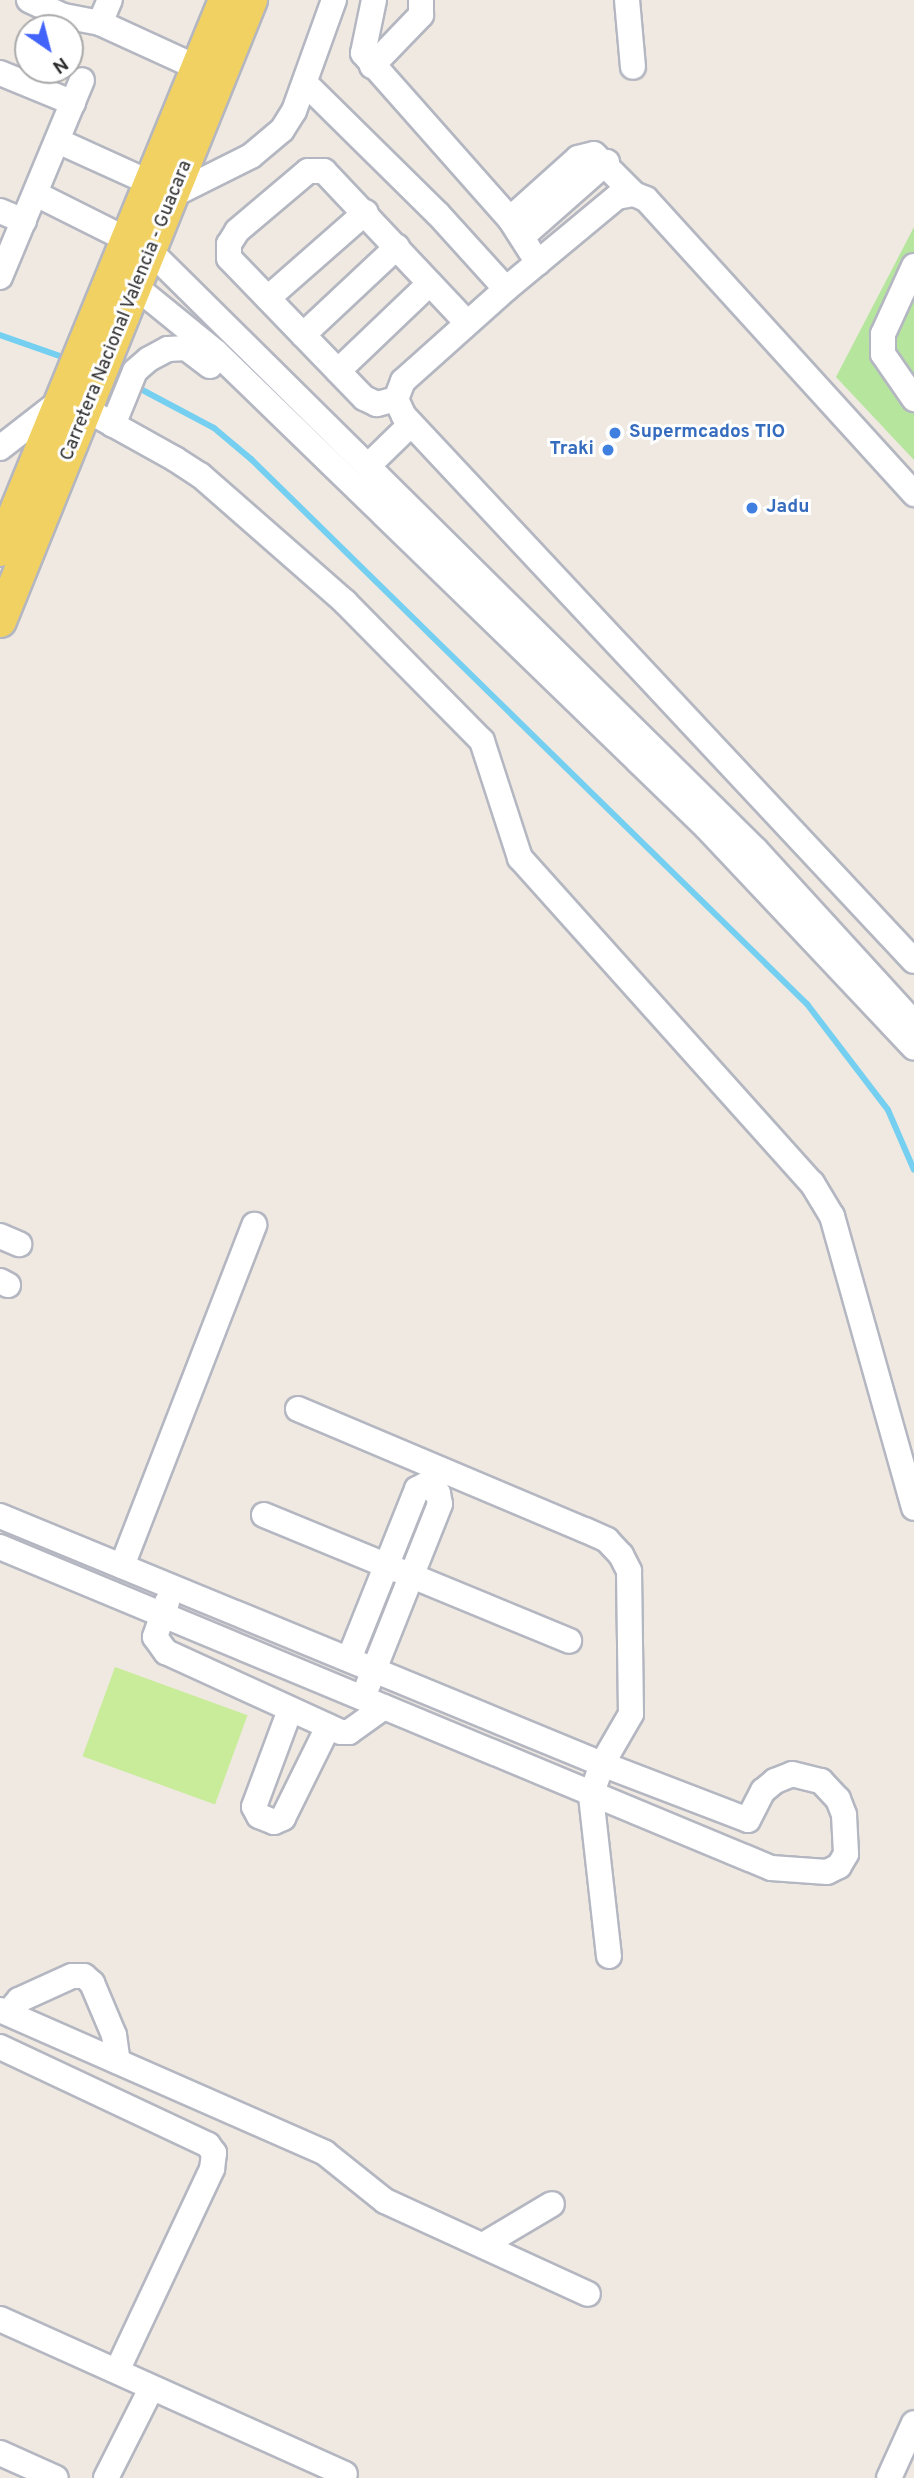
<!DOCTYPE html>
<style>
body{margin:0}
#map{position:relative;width:914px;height:2478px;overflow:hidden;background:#efe9e1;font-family:Overpass,sans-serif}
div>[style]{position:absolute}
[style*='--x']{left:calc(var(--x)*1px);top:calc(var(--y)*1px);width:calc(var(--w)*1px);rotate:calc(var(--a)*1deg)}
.green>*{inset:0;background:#b6e59e}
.pitch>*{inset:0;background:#c9ec9a;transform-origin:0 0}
.stream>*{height:6px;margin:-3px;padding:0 3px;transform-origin:3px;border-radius:3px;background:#75cff0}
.roads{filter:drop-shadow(2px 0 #b4b7c1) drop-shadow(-2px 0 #b4b7c1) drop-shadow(0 2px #b4b7c1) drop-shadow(0 -2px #b4b7c1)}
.minor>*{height:24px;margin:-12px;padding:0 12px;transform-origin:12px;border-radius:12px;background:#fff}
.major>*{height:32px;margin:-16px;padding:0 16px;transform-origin:16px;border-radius:16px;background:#f2d163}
.dots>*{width:19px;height:19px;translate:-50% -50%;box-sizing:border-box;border:4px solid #fff;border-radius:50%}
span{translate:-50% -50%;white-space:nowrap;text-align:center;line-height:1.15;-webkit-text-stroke:6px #fff;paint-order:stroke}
.street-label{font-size:19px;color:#2e2e2e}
.shop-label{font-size:19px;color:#366cbe;font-weight:700}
.left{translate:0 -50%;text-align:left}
.right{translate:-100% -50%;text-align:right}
.north{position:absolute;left:14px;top:14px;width:70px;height:70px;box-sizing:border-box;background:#fff;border:2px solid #ababab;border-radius:50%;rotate:145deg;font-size:19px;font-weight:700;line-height:28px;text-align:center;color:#2e2e2e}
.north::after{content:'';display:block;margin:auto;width:24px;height:32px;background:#4264fb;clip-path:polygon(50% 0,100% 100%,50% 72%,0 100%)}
</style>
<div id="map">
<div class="green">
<i style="clip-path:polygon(914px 227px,914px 460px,836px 377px)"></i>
</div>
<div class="pitch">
<i style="left:115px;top:1667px;width:141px;height:95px;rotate:20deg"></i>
</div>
<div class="stream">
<i style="--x:0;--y:335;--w:72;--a:19.4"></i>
<i style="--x:133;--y:385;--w:92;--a:28"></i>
<i style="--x:214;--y:428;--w:48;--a:40"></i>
<i style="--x:251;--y:459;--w:779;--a:44.43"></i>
<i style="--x:807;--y:1004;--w:133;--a:52.6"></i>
<i style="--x:888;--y:1110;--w:65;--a:66.6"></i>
</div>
<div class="roads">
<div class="minor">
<i style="--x:29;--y:0;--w:38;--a:25"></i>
<i style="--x:64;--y:16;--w:37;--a:11"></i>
<i style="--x:100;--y:23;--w:25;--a:-67"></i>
<i style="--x:374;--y:0;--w:54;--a:101.7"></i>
<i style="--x:363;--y:53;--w:222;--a:48.5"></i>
<i style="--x:510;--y:219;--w:52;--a:57.5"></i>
<i style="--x:627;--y:0;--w:67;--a:84.9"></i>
<i style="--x:100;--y:23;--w:106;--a:24.6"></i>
<i style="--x:372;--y:66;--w:71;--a:-46.1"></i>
<i style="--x:421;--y:15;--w:15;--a:-90"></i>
<i style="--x:0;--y:73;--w:79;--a:22.3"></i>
<i style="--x:306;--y:84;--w:185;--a:44.6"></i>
<i style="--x:438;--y:214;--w:101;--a:47.8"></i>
<i style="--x:506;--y:289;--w:138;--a:138.2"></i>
<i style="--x:403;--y:381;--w:19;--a:111"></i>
<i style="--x:396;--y:399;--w:19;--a:65"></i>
<i style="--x:404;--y:416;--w:746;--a:46.9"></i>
<i style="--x:58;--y:141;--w:128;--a:24.4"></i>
<i style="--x:175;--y:194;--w:85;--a:-26.6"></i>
<i style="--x:251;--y:156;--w:40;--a:-40"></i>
<i style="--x:282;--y:130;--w:22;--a:-58"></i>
<i style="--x:294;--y:111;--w:118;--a:-70.2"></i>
<i style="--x:36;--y:194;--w:127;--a:26.6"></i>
<i style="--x:150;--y:251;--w:852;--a:44.67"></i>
<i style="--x:756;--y:850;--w:234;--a:47.6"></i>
<i style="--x:0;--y:211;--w:26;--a:23"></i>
<i style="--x:510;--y:219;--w:91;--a:-41.9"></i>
<i style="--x:578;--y:158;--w:16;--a:-14"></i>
<i style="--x:594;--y:154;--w:57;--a:45"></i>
<i style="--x:523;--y:236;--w:112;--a:-41.4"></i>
<i style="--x:914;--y:266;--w:75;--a:114.5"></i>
<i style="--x:883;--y:334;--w:20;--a:90"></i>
<i style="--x:883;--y:354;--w:55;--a:55.4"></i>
<i style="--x:0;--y:277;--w:213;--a:-67.4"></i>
<i style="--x:136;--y:287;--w:103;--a:39.1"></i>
<i style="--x:216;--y:352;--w:682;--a:44.11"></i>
<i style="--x:706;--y:827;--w:303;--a:46.7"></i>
<i style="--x:506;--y:289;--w:144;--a:-39.7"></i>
<i style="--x:617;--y:197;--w:17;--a:-10"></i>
<i style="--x:634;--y:194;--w:13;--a:23"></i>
<i style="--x:646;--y:199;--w:399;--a:47.7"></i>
<i style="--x:268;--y:298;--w:130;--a:-41.3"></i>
<i style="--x:303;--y:335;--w:129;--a:-43.1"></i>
<i style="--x:338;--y:371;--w:127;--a:-43.7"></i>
<i style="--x:396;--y:399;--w:20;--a:165"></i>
<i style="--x:377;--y:404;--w:14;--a:-155"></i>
<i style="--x:364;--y:398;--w:194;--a:-134"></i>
<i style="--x:229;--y:258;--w:14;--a:-90"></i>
<i style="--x:229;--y:244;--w:15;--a:-58"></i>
<i style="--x:237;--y:231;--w:93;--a:-40.2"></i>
<i style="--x:308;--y:171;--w:16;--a:0"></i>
<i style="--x:324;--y:171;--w:209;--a:46.7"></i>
<i style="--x:113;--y:425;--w:58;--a:-67.8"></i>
<i style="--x:135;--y:371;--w:18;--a:-41"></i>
<i style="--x:149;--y:359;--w:21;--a:-28"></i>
<i style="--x:168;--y:349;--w:18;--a:-3"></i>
<i style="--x:186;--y:348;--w:30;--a:37"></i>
<i style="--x:0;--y:448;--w:75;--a:-37.9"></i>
<i style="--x:59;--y:402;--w:29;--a:16"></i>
<i style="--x:87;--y:410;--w:101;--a:29.1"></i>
<i style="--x:175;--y:459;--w:30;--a:33"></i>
<i style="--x:200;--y:475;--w:193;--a:41.2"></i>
<i style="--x:345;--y:602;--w:195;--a:45.4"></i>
<i style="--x:482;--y:741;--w:123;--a:72"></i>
<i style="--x:520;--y:858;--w:437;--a:48.1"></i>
<i style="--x:812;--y:1183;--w:39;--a:59"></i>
<i style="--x:832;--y:1216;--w:303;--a:74.3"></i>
<i style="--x:370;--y:464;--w:57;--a:-44.3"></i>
<i style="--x:0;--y:1236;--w:21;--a:23"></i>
<i style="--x:0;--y:1281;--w:9;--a:27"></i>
<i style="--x:298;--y:1409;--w:311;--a:22.9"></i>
<i style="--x:585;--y:1530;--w:24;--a:24"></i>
<i style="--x:607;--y:1540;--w:21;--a:47"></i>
<i style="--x:621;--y:1555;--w:18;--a:63"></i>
<i style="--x:629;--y:1571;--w:143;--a:89.2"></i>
<i style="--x:631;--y:1714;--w:58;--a:120.1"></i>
<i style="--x:602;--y:1764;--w:34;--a:109"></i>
<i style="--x:591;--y:1796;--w:161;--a:83.6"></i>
<i style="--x:264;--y:1515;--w:330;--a:22.4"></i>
<i style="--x:0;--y:1516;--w:651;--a:22.39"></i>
<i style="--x:602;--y:1764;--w:156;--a:21"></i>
<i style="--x:748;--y:1820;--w:33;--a:-63"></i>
<i style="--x:763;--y:1791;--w:16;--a:-40"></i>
<i style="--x:775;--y:1781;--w:18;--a:-22"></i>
<i style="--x:792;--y:1774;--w:30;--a:14"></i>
<i style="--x:821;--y:1781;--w:25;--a:47"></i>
<i style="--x:838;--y:1799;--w:17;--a:69"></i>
<i style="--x:844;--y:1815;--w:39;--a:87"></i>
<i style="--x:846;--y:1854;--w:14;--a:120"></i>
<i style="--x:839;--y:1866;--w:13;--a:153"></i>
<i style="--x:827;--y:1872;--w:56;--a:-175.9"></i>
<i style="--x:771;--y:1868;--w:835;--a:-157.4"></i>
<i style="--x:122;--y:1566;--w:366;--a:-68.8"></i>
<i style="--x:167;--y:1602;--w:37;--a:109"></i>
<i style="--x:155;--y:1637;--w:19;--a:54"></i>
<i style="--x:166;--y:1652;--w:192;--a:24.6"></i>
<i style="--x:341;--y:1732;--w:8;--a:0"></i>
<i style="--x:349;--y:1732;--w:43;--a:-35.5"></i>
<i style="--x:349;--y:1659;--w:183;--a:-68.2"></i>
<i style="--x:417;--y:1489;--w:9;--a:-27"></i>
<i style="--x:425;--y:1485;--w:15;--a:32"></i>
<i style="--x:438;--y:1493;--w:11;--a:80"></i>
<i style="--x:440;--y:1504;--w:195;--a:111.7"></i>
<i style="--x:290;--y:1710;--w:103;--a:110.4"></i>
<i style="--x:254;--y:1807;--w:10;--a:61"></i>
<i style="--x:259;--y:1816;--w:16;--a:22"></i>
<i style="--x:274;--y:1822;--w:10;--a:-24"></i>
<i style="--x:283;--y:1818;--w:102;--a:-63.7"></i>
<i style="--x:0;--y:2010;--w:355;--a:23.7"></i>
<i style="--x:325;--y:2153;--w:77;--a:38.7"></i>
<i style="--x:385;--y:2201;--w:223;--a:24.6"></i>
<i style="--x:8;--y:2013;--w:17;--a:-50"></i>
<i style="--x:19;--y:2000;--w:58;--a:-24.4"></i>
<i style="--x:72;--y:1976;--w:12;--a:0"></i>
<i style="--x:84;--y:1976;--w:11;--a:41"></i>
<i style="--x:92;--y:1983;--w:56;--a:67.1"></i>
<i style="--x:114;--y:2035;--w:27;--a:82"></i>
<i style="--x:0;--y:2047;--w:230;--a:25.2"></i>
<i style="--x:208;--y:2145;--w:10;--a:53"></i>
<i style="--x:214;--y:2153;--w:16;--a:97"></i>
<i style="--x:212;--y:2169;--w:223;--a:115.2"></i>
<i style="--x:483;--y:2245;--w:80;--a:-30.7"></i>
<i style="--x:0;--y:2319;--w:378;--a:24.2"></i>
<i style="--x:0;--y:2453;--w:61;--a:24.1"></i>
<i style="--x:106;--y:2478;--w:100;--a:-63.2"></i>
<i style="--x:889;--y:2478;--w:60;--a:-65.6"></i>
</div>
<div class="major">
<i style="--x:0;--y:550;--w:594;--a:-67.75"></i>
<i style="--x:0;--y:621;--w:670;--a:-67.99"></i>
</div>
</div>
<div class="dots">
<i style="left:615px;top:433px;background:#3f7fe0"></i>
<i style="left:608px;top:450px;background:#3f7fe0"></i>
<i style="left:752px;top:508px;background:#3f7fe0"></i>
</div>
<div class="street-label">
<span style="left:127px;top:311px;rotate:-68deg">Carretera Nacional Valencia - Guacara</span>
</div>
<div class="shop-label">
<span class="left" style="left:629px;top:433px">Supermcados TIO</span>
<span class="right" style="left:594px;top:450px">Traki</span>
<span class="left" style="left:766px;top:508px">Jadu</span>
</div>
<div class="north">N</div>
</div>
